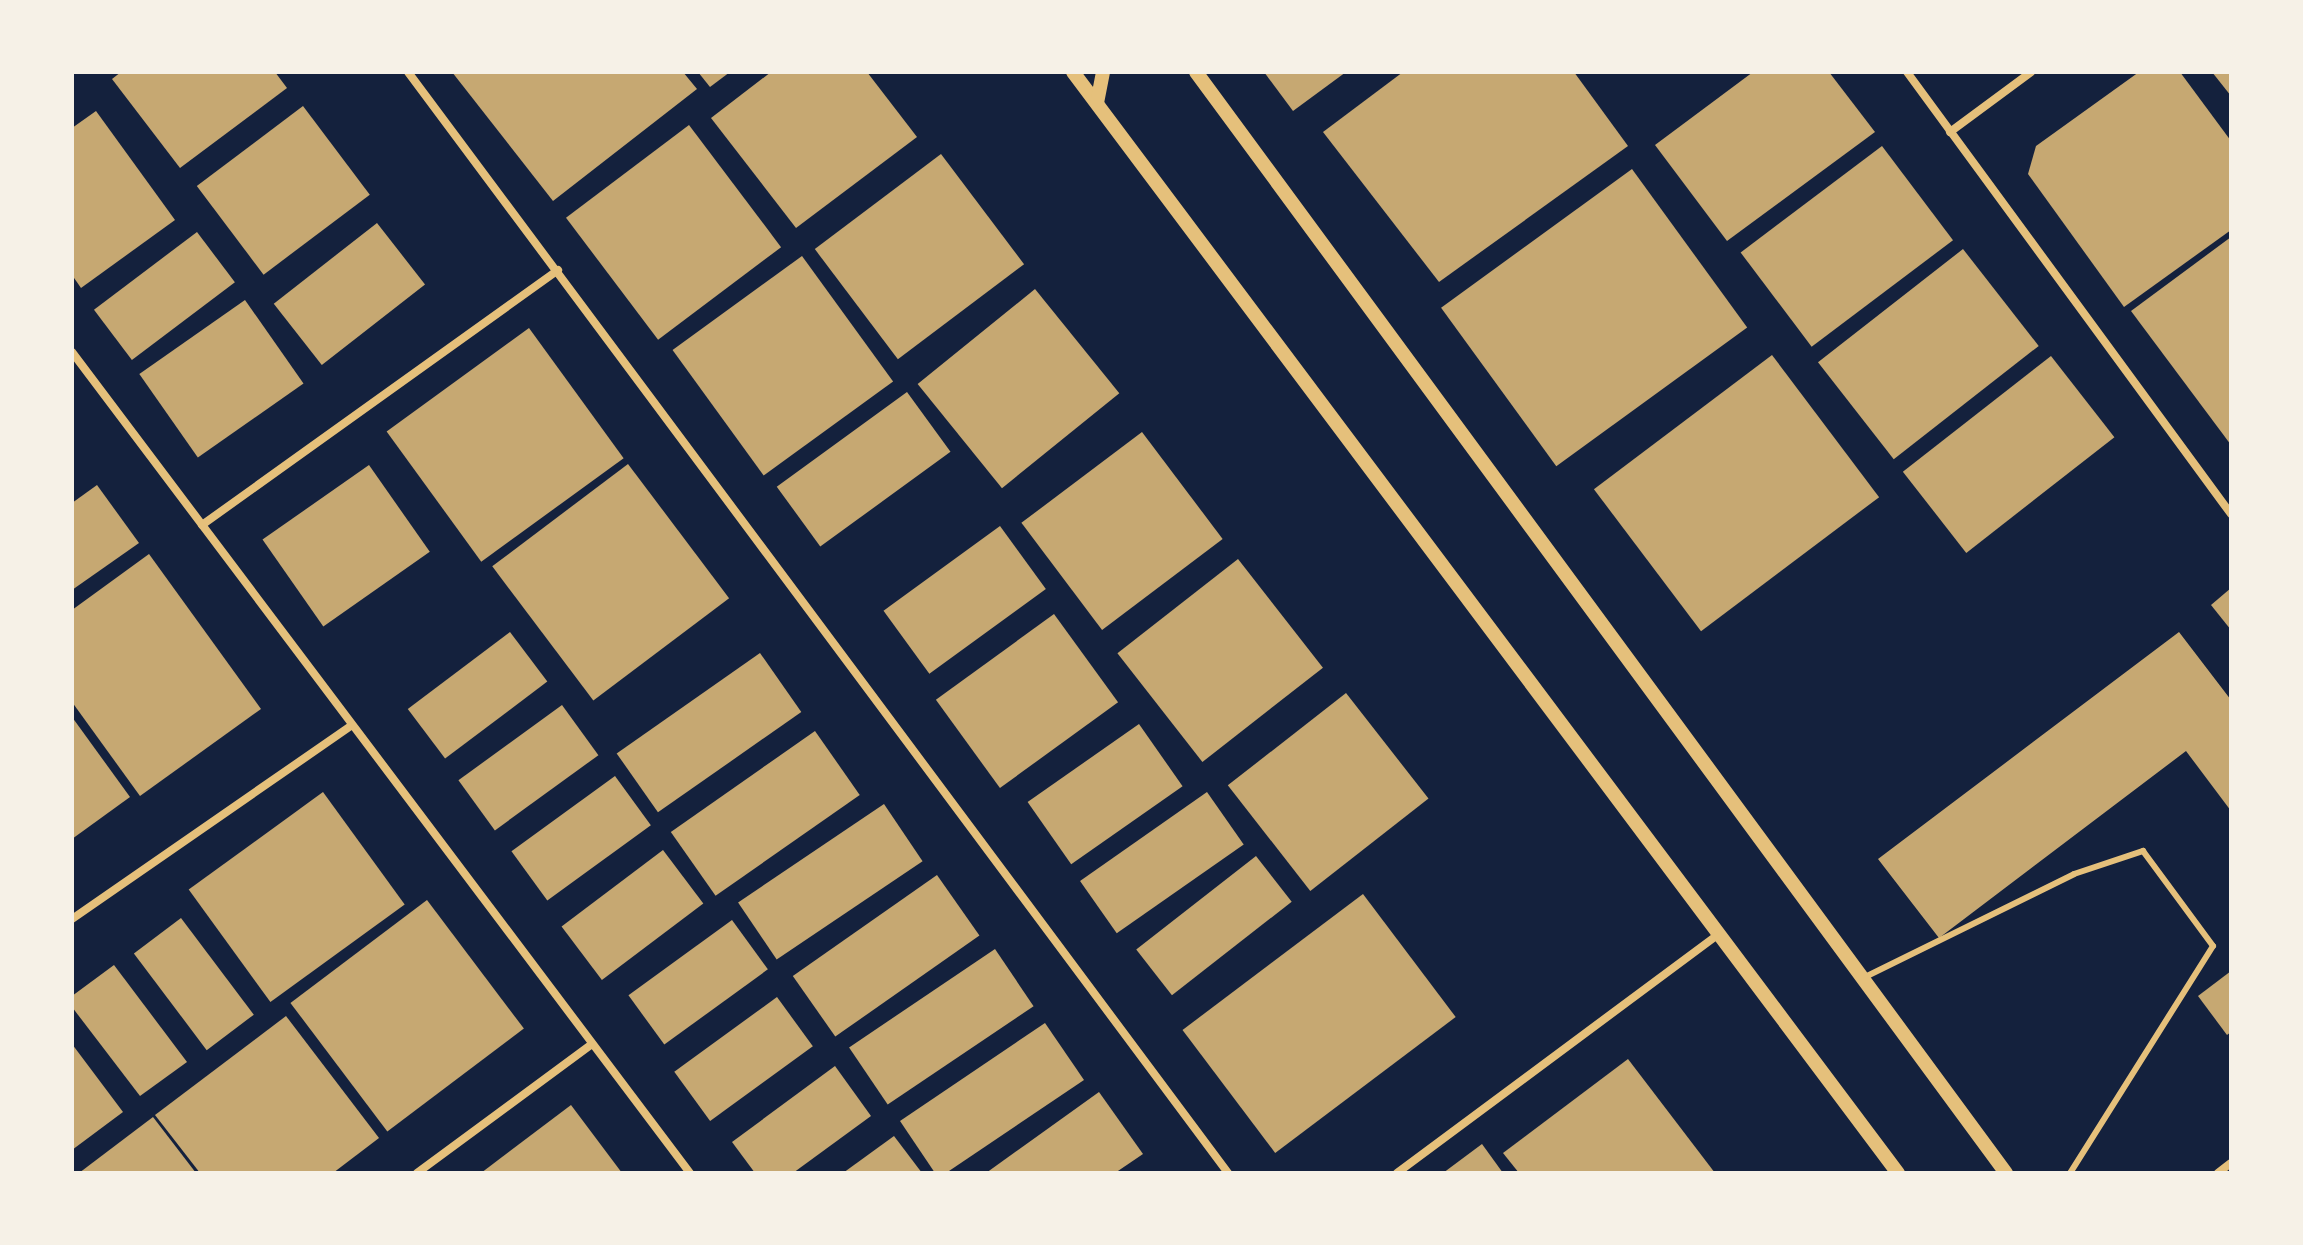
<!DOCTYPE html>
<style>
body{margin:0}
#map{position:relative;width:2303px;height:1245px;overflow:hidden;background:#14213d;font-family:"Source Serif 4",serif}
div>[style]{position:absolute}
[style*='--x']{left:calc(var(--x)*1px);top:calc(var(--y)*1px);width:calc(var(--w)*1px);rotate:calc(var(--a)*1deg)}
.building>*{inset:0;background:#c6a872;transform-origin:0 0}
.service>*{height:6px;margin:-3px;padding:0 3px;transform-origin:3px;border-radius:3px;background:#e5c07b}
.minor>*{height:8px;margin:-4px;padding:0 4px;transform-origin:4px;border-radius:4px;background:#e5c07b}
.tertiary>*{height:14px;margin:-7px;padding:0 7px;transform-origin:7px;border-radius:7px;background:#e5c07b}
span{translate:-50% -50%;white-space:nowrap;text-align:center;line-height:1.15;-webkit-text-stroke:7px #f6f1e7;paint-order:stroke}
.frame{position:absolute;inset:0;border:74px solid #f6f1e7;pointer-events:none}
</style>
<div id="map">
<div class="building">
<i style="clip-path:polygon(121px 72px,275px 72px,287px 88px,180px 168px,112px 79px)"></i>
<i style="clip-path:polygon(452px 72px,683px 72px,697px 89px,553px 201px)"></i>
<i style="clip-path:polygon(698px 72px,730px 72px,710px 87px)"></i>
<i style="clip-path:polygon(771px 72px,867px 72px,917px 137px,796px 228px,711px 118px)"></i>
<i style="clip-path:polygon(1264px 72px,1346px 72px,1293px 111px)"></i>
<i style="clip-path:polygon(1403px 72px,1574px 72px,1628px 146px,1439px 282px,1323px 132px)"></i>
<i style="clip-path:polygon(1753px 72px,1829px 72px,1875px 132px,1727px 241px,1655px 145px)"></i>
<i style="clip-path:polygon(2139px 72px,2180px 72px,2231px 141px,2231px 230px,2124px 307px,2028px 174px,2036px 146px)"></i>
<i style="clip-path:polygon(2212px 72px,2231px 72px,2231px 96px)"></i>
<i style="left:303px;top:106px;width:111px;height:133px;rotate:53deg"></i>
<i style="clip-path:polygon(96px 111px,175px 220px,81px 288px,72px 275px,72px 128px)"></i>
<i style="left:689px;top:125px;width:153px;height:154px;rotate:53deg"></i>
<i style="left:1882px;top:146px;width:118px;height:177px;rotate:53deg"></i>
<i style="left:941px;top:154px;width:138px;height:158px;rotate:53deg"></i>
<i style="left:1632px;top:169px;width:196px;height:236px;rotate:54deg"></i>
<i style="left:377px;top:223px;width:78px;height:131px;rotate:52deg"></i>
<i style="left:197px;top:232px;width:63px;height:129px;rotate:53deg"></i>
<i style="clip-path:polygon(2231px 237px,2231px 445px,2131px 311px)"></i>
<i style="left:1963px;top:249px;width:123px;height:184px;rotate:52deg"></i>
<i style="left:802px;top:256px;width:155px;height:160px;rotate:54deg"></i>
<i style="left:1035px;top:289px;width:134px;height:151px;rotate:51deg"></i>
<i style="left:245px;top:300px;width:102px;height:129px;rotate:55deg"></i>
<i style="left:529px;top:328px;width:161px;height:176px;rotate:54deg"></i>
<i style="left:1772px;top:355px;width:178px;height:223px;rotate:53deg"></i>
<i style="left:2051px;top:356px;width:103px;height:188px;rotate:52deg"></i>
<i style="left:907px;top:392px;width:74px;height:161px;rotate:54deg"></i>
<i style="left:1142px;top:432px;width:134px;height:151px;rotate:53deg"></i>
<i style="left:628px;top:464px;width:168px;height:170px;rotate:53deg"></i>
<i style="left:369px;top:465px;width:106px;height:130px;rotate:55deg"></i>
<i style="clip-path:polygon(97px 485px,139px 543px,72px 590px,72px 503px)"></i>
<i style="left:1000px;top:526px;width:78px;height:144px;rotate:54deg"></i>
<i style="clip-path:polygon(149px 554px,261px 709px,140px 796px,72px 702px,72px 610px)"></i>
<i style="left:1238px;top:559px;width:138px;height:153px;rotate:52deg"></i>
<i style="clip-path:polygon(2231px 588px,2231px 630px,2211px 605px)"></i>
<i style="left:1054px;top:614px;width:109px;height:146px;rotate:54deg"></i>
<i style="left:510px;top:632px;width:62px;height:128px;rotate:53deg"></i>
<i style="clip-path:polygon(2179px 632px,2231px 700px,2231px 811px,2186px 751px,1939px 938px,1878px 859px)"></i>
<i style="left:760px;top:653px;width:72px;height:175px;rotate:55deg"></i>
<i style="left:1346px;top:693px;width:134px;height:150px;rotate:52deg"></i>
<i style="left:562px;top:705px;width:62px;height:128px;rotate:54deg"></i>
<i style="clip-path:polygon(72px 717px,130px 797px,72px 839px)"></i>
<i style="left:1139px;top:724px;width:76px;height:136px;rotate:55deg"></i>
<i style="left:815px;top:731px;width:78px;height:176px;rotate:55deg"></i>
<i style="left:615px;top:776px;width:61px;height:128px;rotate:54deg"></i>
<i style="left:323px;top:792px;width:139px;height:166px;rotate:54deg"></i>
<i style="left:1207px;top:792px;width:64px;height:155px;rotate:55deg"></i>
<i style="left:884px;top:804px;width:69px;height:176px;rotate:56deg"></i>
<i style="left:663px;top:850px;width:67px;height:127px;rotate:53deg"></i>
<i style="left:1256px;top:856px;width:58px;height:152px;rotate:52deg"></i>
<i style="left:937px;top:875px;width:74px;height:176px;rotate:55deg"></i>
<i style="left:1363px;top:894px;width:154px;height:226px;rotate:53deg"></i>
<i style="left:427px;top:900px;width:161px;height:171px;rotate:53deg"></i>
<i style="left:181px;top:918px;width:121px;height:59px;rotate:53deg"></i>
<i style="left:732px;top:920px;width:61px;height:128px;rotate:54deg"></i>
<i style="left:995px;top:949px;width:69px;height:176px;rotate:56deg"></i>
<i style="clip-path:polygon(114px 965px,187px 1062px,140px 1096px,72px 1007px,72px 996px)"></i>
<i style="clip-path:polygon(2231px 971px,2231px 1032px,2227px 1035px,2198px 996px)"></i>
<i style="left:777px;top:997px;width:61px;height:127px;rotate:54deg"></i>
<i style="clip-path:polygon(286px 1016px,379px 1138px,333px 1173px,200px 1173px,155px 1115px)"></i>
<i style="clip-path:polygon(1045px 1023px,1084px 1080px,946px 1173px,935px 1173px,900px 1121px)"></i>
<i style="clip-path:polygon(72px 1044px,123px 1112px,72px 1150px)"></i>
<i style="clip-path:polygon(1628px 1059px,1715px 1173px,1519px 1173px,1503px 1153px)"></i>
<i style="clip-path:polygon(835px 1066px,871px 1116px,793px 1173px,755px 1173px,732px 1142px)"></i>
<i style="clip-path:polygon(1099px 1092px,1143px 1154px,1115px 1173px,986px 1173px)"></i>
<i style="clip-path:polygon(571px 1105px,622px 1173px,481px 1173px)"></i>
<i style="clip-path:polygon(153px 1117px,196px 1173px,79px 1173px)"></i>
<i style="clip-path:polygon(894px 1136px,922px 1173px,843px 1173px)"></i>
<i style="clip-path:polygon(1482px 1144px,1503px 1173px,1443px 1173px)"></i>
</div>
<div class="service">
<i style="--x:1863;--y:978;--w:235;--a:-26.2"></i>
<i style="--x:2074;--y:874;--w:73;--a:-18.4"></i>
<i style="--x:2143;--y:851;--w:118;--a:53.6"></i>
<i style="--x:2213;--y:946;--w:268;--a:122.2"></i>
</div>
<div class="minor">
<i style="--x:408;--y:72;--w:1373;--a:53.32"></i>
<i style="--x:1907;--y:72;--w:548;--a:53.76"></i>
<i style="--x:1950;--y:132;--w:101;--a:-36.5"></i>
<i style="--x:72;--y:352;--w:1028;--a:53.03"></i>
<i style="--x:202;--y:525;--w:438;--a:-35.6"></i>
<i style="--x:72;--y:919;--w:339;--a:-34.7"></i>
<i style="--x:417;--y:1173;--w:217;--a:-36.4"></i>
<i style="--x:1397;--y:1173;--w:399;--a:-36.6"></i>
<i style="--x:2218;--y:1173;--w:16;--a:-38"></i>
</div>
<div class="tertiary">
<i style="--x:1073;--y:72;--w:1376;--a:53.16"></i>
<i style="--x:1196;--y:72;--w:1367;--a:53.66"></i>
<i style="--x:1097;--y:103;--w:32;--a:-79"></i>
</div>
<div class="frame"></div>
</div>
